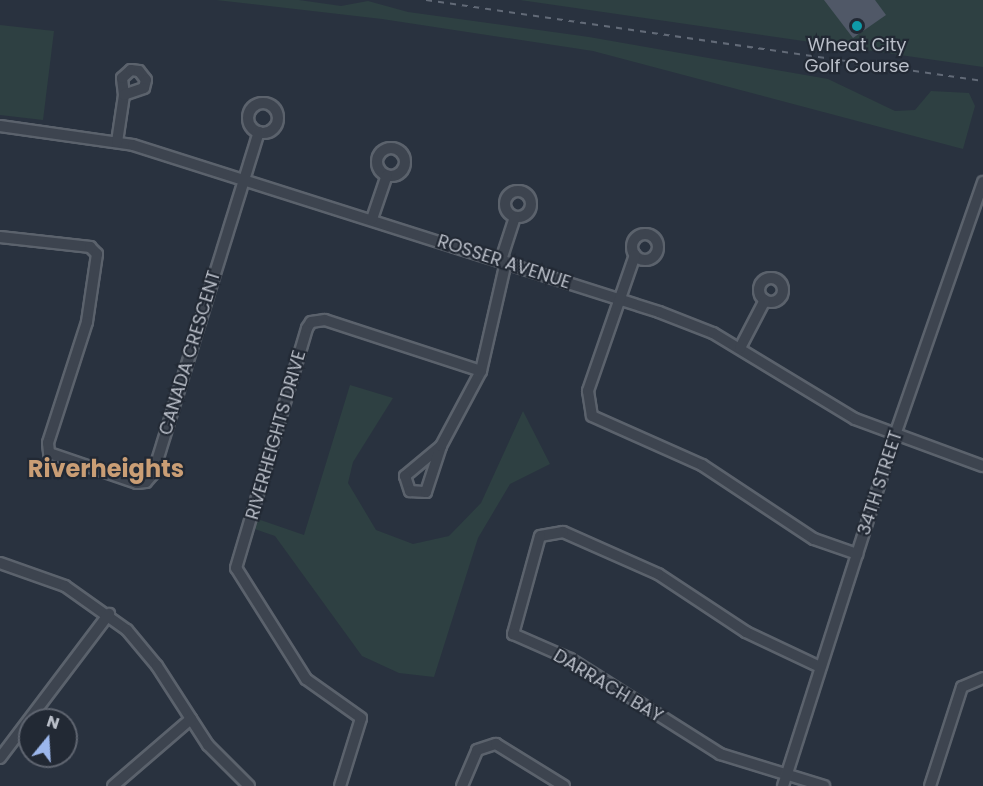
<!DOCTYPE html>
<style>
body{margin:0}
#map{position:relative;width:983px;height:786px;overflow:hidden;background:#29323f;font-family:Poppins,sans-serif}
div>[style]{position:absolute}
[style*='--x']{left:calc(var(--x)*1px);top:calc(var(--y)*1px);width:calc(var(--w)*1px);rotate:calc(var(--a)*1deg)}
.green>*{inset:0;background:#2e4042}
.building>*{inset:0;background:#505867}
.roads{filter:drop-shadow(2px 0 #5b626c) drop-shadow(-2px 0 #5b626c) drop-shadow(0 2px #5b626c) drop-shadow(0 -2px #5b626c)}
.minor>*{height:10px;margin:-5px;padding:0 5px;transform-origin:5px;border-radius:5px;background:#3d444f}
.minor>.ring{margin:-5px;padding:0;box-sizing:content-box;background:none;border:10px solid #3d444f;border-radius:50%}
.rail>*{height:2px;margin-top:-1px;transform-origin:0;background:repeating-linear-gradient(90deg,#626a77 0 6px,transparent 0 12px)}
.dots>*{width:16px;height:16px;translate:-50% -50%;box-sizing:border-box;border:3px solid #222934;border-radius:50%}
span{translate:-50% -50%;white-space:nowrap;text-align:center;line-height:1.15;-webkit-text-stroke:4.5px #222934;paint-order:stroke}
.poi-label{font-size:18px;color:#babfc9}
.street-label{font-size:18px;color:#babfc9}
.district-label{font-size:24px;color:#ca9e75;font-weight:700}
.north{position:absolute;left:18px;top:708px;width:60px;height:60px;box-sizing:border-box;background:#222934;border:2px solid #5f6570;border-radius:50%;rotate:18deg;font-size:16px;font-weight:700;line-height:24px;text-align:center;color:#babfc9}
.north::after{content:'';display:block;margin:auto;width:21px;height:27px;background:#9cb7ec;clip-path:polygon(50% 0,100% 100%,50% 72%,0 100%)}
</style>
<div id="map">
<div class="green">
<i style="clip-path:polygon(216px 0,299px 0,341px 6px,368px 1px,408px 12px,589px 37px,828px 79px,895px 111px,915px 110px,931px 91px,969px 93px,975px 106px,963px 149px,593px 51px,382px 19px)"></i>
<i style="clip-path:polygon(520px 0,983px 0,983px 67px)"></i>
<i style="clip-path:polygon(0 25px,54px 31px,43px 120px,0 115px)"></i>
<i style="clip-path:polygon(350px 385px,393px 398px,353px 462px,348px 483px,376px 530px,413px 544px,449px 536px,481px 503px,523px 411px,550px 464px,510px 484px,478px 538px,434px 677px,399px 673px,362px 656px,275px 536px,249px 527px,252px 517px,304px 535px)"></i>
</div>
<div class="building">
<i style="clip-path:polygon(824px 0,875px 0,886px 15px,853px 38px)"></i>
</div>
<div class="roads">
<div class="minor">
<i class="ring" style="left:248px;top:103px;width:20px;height:20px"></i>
<i style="--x:0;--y:126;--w:134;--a:8.1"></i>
<i style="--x:133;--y:145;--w:552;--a:17.61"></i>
<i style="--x:659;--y:312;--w:58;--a:21.3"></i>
<i style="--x:713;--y:333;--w:166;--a:31.2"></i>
<i style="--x:855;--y:419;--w:136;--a:20.2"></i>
<i style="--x:117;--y:142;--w:48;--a:-81.5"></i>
<i style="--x:124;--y:95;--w:17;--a:-97"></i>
<i style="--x:122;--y:78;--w:12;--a:-42"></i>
<i style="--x:131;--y:70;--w:8;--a:7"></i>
<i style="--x:139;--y:71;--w:11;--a:52"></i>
<i style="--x:146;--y:80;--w:8;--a:104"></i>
<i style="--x:144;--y:88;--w:21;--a:161"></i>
<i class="ring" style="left:377px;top:148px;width:18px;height:18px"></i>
<i class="ring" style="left:505px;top:191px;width:16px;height:16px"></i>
<i style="--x:372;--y:219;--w:46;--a:-71.2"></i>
<i class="ring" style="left:632px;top:234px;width:16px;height:16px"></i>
<i style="--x:0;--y:237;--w:91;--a:6.3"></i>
<i style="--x:90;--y:247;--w:10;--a:45"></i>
<i style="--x:97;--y:254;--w:69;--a:98.4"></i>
<i style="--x:87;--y:322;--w:127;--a:107.9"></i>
<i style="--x:48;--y:443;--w:10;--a:84"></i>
<i style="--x:49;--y:453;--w:93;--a:18.8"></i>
<i style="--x:137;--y:483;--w:9;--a:-6"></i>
<i style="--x:146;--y:482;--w:11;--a:-49"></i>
<i style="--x:153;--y:474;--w:358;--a:-72.8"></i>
<i style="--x:635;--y:255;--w:144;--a:109.1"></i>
<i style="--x:588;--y:391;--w:25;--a:81"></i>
<i style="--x:592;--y:416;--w:120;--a:24"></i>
<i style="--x:702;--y:465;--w:134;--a:33.5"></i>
<i style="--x:814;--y:539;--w:46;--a:19.2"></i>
<i style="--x:501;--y:260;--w:45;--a:-72"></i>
<i class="ring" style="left:759px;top:278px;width:14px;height:14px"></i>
<i style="--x:740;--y:348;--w:54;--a:-62.5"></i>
<i style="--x:441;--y:446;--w:47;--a:140.2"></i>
<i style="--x:405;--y:476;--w:16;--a:72"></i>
<i style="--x:410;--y:491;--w:16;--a:4"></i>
<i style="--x:426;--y:492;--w:48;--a:-71.9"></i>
<i style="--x:441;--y:446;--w:85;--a:-61.9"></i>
<i style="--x:481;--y:371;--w:112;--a:-77.1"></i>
<i style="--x:0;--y:563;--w:69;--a:19.5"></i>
<i style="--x:65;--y:586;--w:76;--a:35.4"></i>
<i style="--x:127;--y:630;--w:47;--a:50.2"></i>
<i style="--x:157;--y:666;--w:94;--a:57.2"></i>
<i style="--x:208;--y:745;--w:58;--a:45"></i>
<i style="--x:820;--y:667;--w:82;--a:-154.7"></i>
<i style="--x:746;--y:632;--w:105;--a:-146.6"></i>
<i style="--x:658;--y:574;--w:104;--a:-156.1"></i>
<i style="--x:563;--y:532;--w:23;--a:170"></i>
<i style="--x:540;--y:536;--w:102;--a:105.4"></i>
<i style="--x:513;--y:634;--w:62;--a:23.7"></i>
<i style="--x:570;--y:659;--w:178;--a:32.3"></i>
<i style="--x:720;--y:754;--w:109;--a:17.1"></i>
<i style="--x:0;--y:758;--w:181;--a:-52.9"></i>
<i style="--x:113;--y:786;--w:103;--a:-40.7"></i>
<i style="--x:340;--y:786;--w:71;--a:-72.8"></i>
<i style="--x:361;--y:718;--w:67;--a:-144.7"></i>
<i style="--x:306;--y:679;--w:131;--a:-122.2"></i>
<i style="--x:236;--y:568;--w:250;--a:-73.5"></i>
<i style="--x:307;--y:328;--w:7;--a:-56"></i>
<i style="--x:311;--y:322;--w:14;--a:-8"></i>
<i style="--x:325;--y:320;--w:164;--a:18.1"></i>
<i style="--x:462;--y:786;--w:39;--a:-67"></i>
<i style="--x:477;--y:750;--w:20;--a:-18"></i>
<i style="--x:496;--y:744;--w:80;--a:31.7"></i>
<i style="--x:783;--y:786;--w:368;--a:-72.3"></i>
<i style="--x:895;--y:435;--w:268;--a:-70.8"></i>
<i style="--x:930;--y:786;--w:104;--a:-72.1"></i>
<i style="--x:962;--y:687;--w:23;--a:-23"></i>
</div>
</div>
<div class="rail">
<i style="--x:426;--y:0;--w:563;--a:8.27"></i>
</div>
<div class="dots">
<i style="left:857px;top:26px;background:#0f9aa8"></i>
</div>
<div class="poi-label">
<span style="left:857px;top:56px">Wheat City<br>Golf Course</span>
</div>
<div class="street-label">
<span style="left:504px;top:262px;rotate:18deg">ROSSER AVENUE</span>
<span style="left:190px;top:353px;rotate:-73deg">CANADA CRESCENT</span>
<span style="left:276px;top:435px;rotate:-74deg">RIVERHEIGHTS DRIVE</span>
<span style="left:880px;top:483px;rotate:-72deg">34TH STREET</span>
<span style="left:608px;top:686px;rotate:31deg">DARRACH BAY</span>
</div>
<div class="district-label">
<span style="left:106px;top:469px">Riverheights</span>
</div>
<div class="north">N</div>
</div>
